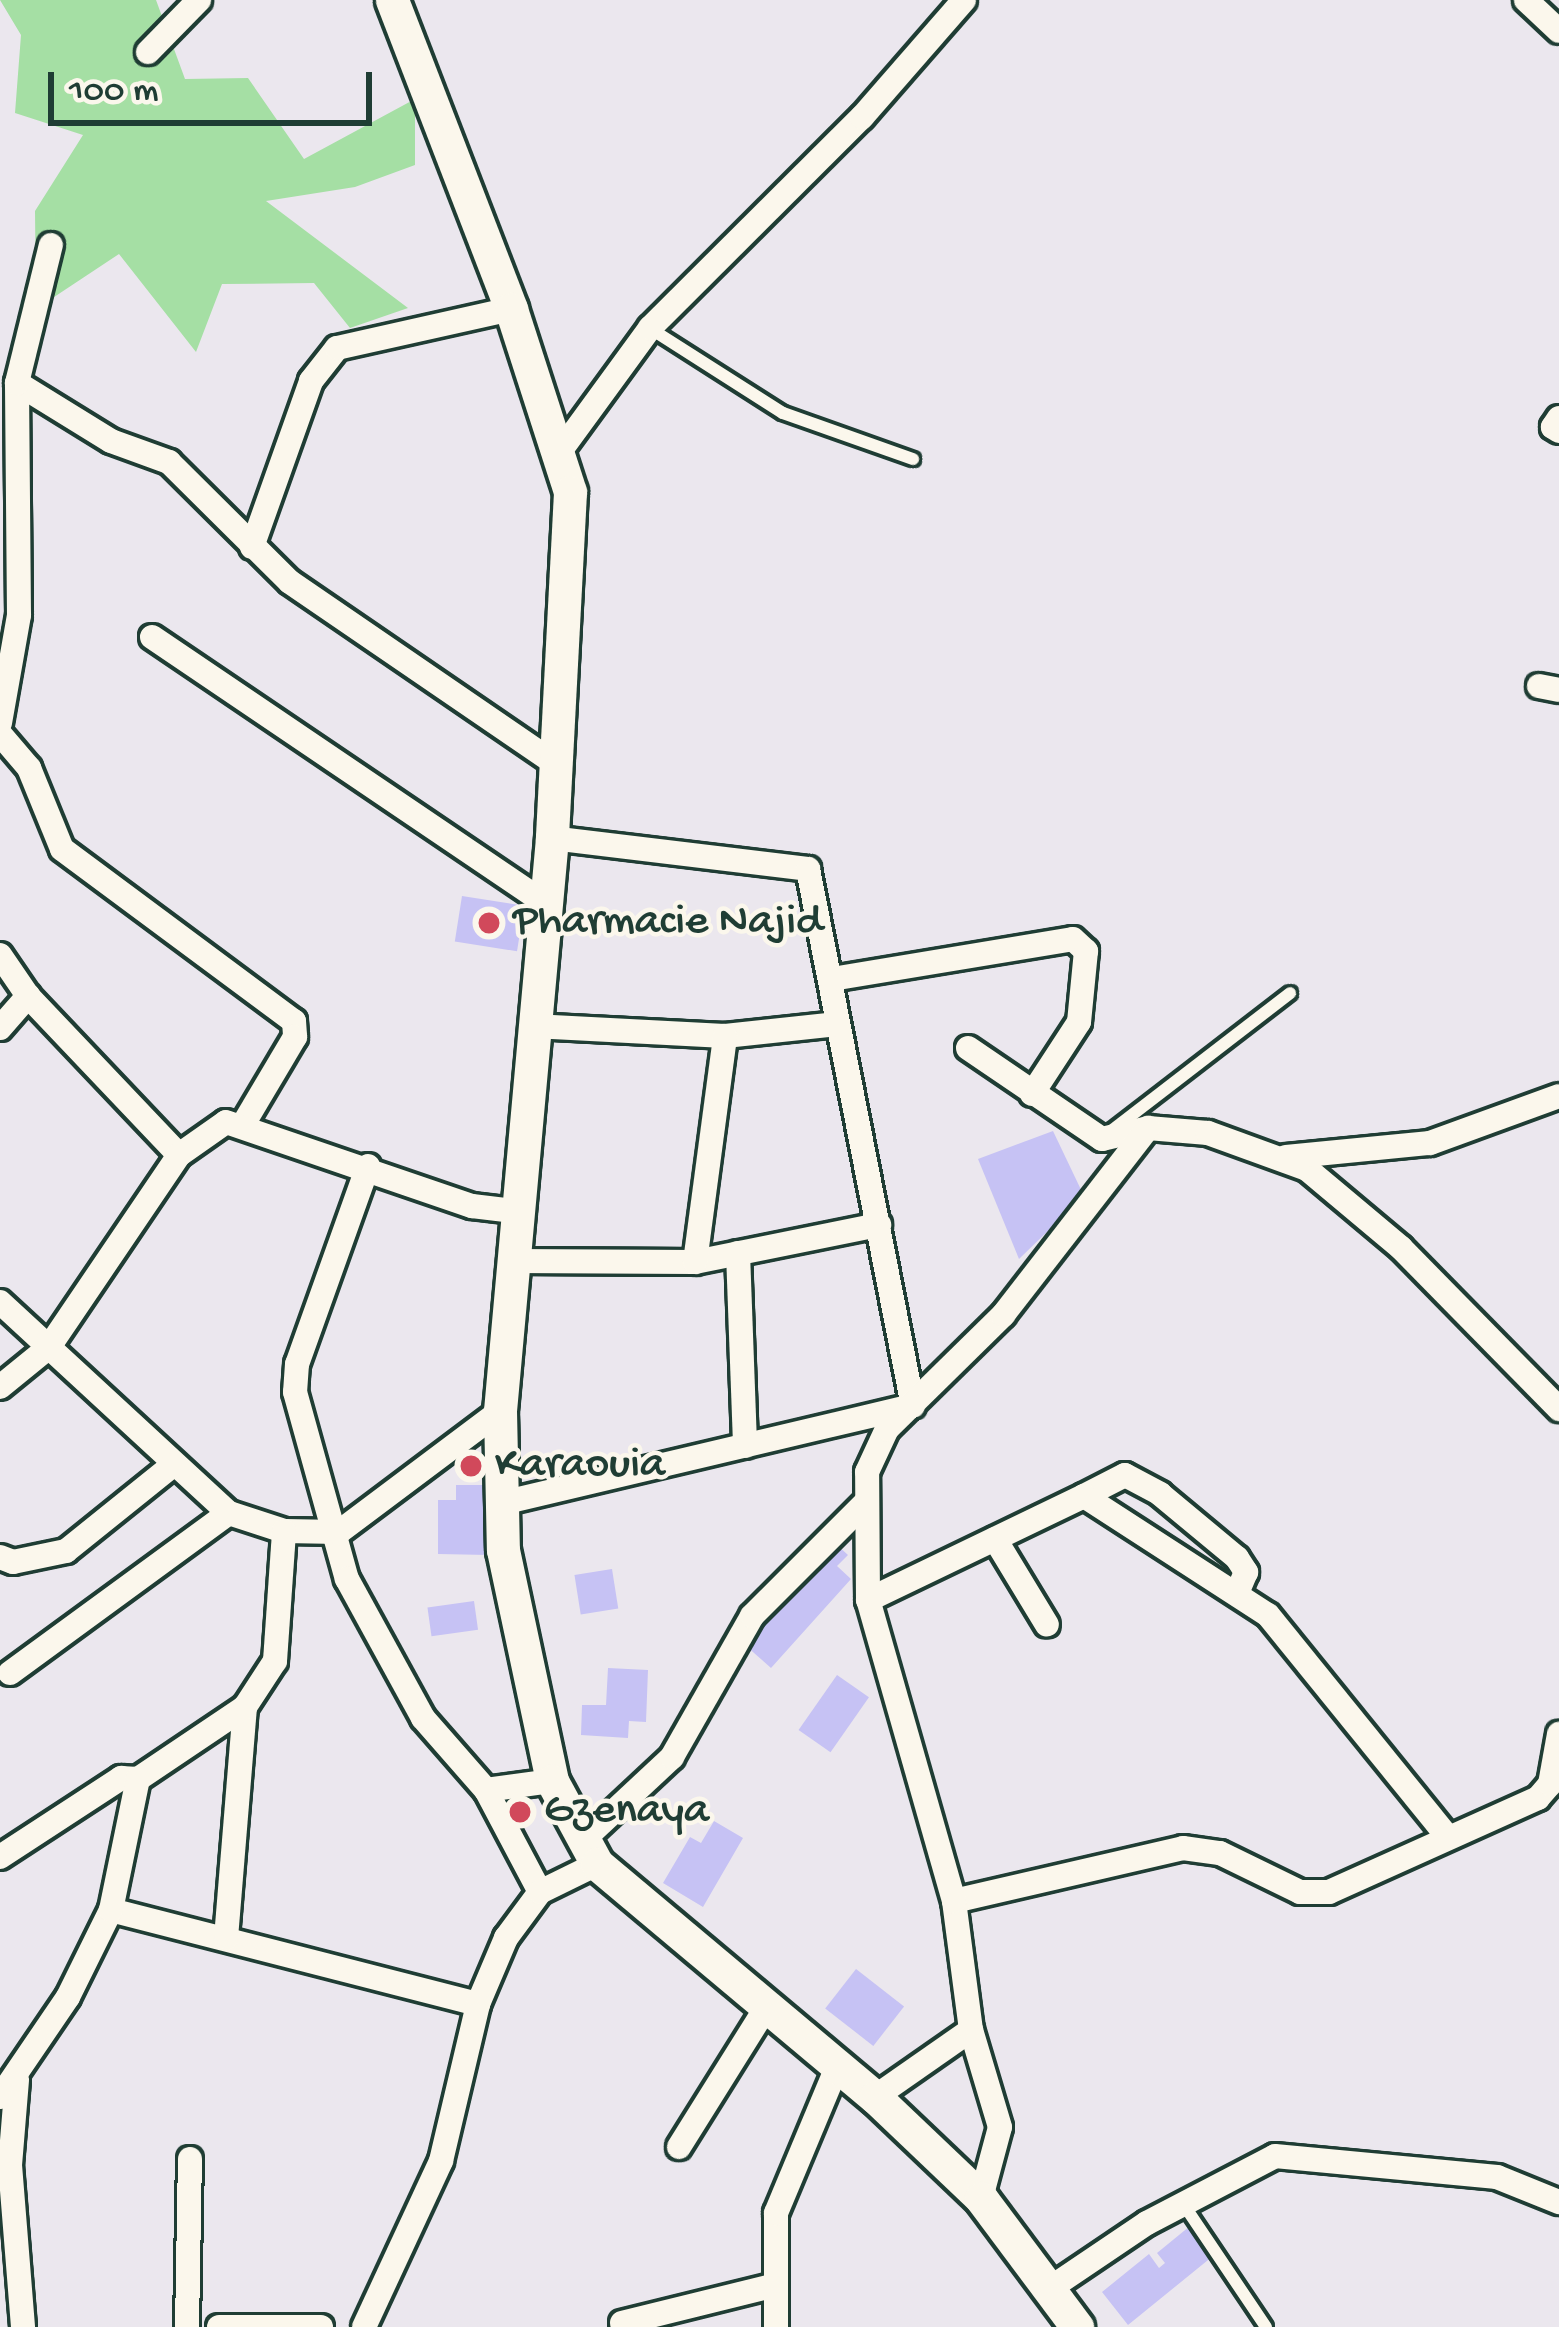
<!DOCTYPE html>
<style>
body{margin:0}
#map{position:relative;width:1559px;height:2327px;overflow:hidden;background:#ebe7ee;font-family:"Gochi Hand",sans-serif}
div>[style]{position:absolute}
[style*='--x']{left:calc(var(--x)*1px);top:calc(var(--y)*1px);width:calc(var(--w)*1px);rotate:calc(var(--a)*1deg)}
.green>*{inset:0;background:#a5dfa4}
.building>*{inset:0;background:#c6c2f4;transform-origin:0 0}
.roads{filter:drop-shadow(3px 0 #1f3d34) drop-shadow(-3px 0 #1f3d34) drop-shadow(0 3px #1f3d34) drop-shadow(0 -3px #1f3d34)}
.lane>*{height:12px;margin:-6px;padding:0 6px;transform-origin:6px;border-radius:6px;background:#fbf7ec}
.street>*{height:24px;margin:-12px;padding:0 12px;transform-origin:12px;border-radius:12px;background:#fbf7ec}
.secondary>*{height:33px;margin:-16.5px;padding:0 16.5px;transform-origin:16.5px;border-radius:16.5px;background:#fbf7ec}
.dots>*{width:33px;height:33px;translate:-50% -50%;box-sizing:border-box;border:6px solid #fbf7ec;border-radius:50%}
span{translate:-50% -50%;white-space:nowrap;text-align:center;line-height:1.15;-webkit-text-stroke:9px #fbf7ec;paint-order:stroke}
.poi-label{font-size:45px;color:#1f3d34}
.left{translate:0 -50%;text-align:left}
.scale{position:absolute;left:48px;top:72px;width:324px;height:54px;box-sizing:border-box;border:6px solid #1f3d34;border-top:0;padding-left:15px;font-size:36px;line-height:42px;white-space:nowrap;color:#1f3d34;-webkit-text-stroke:9px #fbf7ec;paint-order:stroke}
</style>
<div id="map">
<div class="green">
<i style="clip-path:polygon(0 0,156px 0,185px 79px,248px 78px,304px 159px,415px 99px,415px 165px,355px 187px,266px 201px,408px 308px,350px 328px,314px 283px,222px 284px,196px 352px,119px 254px,36px 309px,35px 211px,83px 135px,15px 113px,21px 35px)"></i>
</div>
<div class="building">
<i style="left:462px;top:896px;width:63px;height:46px;rotate:9deg"></i>
<i style="clip-path:polygon(1053px 1131px,1084px 1196px,1019px 1259px,978px 1159px)"></i>
<i style="clip-path:polygon(456px 1485px,490px 1485px,489px 1555px,438px 1554px,438px 1500px,456px 1500px)"></i>
<i style="clip-path:polygon(836px 1544px,848px 1555px,837px 1566px,851px 1579px,771px 1668px,745px 1645px)"></i>
<i style="left:612px;top:1569px;width:40px;height:38px;rotate:81deg"></i>
<i style="left:474px;top:1601px;width:29px;height:47px;rotate:82deg"></i>
<i style="clip-path:polygon(608px 1668px,648px 1670px,646px 1722px,629px 1721px,628px 1738px,581px 1735px,582px 1705px,606px 1705px)"></i>
<i style="left:837px;top:1675px;width:39px;height:67px;rotate:35deg"></i>
<i style="clip-path:polygon(714px 1821px,743px 1838px,703px 1907px,663px 1883px,690px 1837px,701px 1843px)"></i>
<i style="left:856px;top:1969px;width:61px;height:50px;rotate:38deg"></i>
<i style="clip-path:polygon(1190px 2226px,1213px 2256px,1128px 2325px,1102px 2292px,1149px 2254px,1159px 2268px,1165px 2263px,1157px 2253px)"></i>
</div>
<div class="roads">
<div class="lane">
<i style="--x:651;--y:329;--w:156;--a:32.5"></i>
<i style="--x:783;--y:413;--w:138;--a:19.5"></i>
<i style="--x:1111;--y:1131;--w:226;--a:-37.6"></i>
<i style="--x:1184;--y:2205;--w:147;--a:56.1"></i>
</div>
<div class="street">
<i style="--x:1526;--y:0;--w:45;--a:43.2"></i>
<i style="--x:148;--y:52;--w:73;--a:-45.6"></i>
<i style="--x:17;--y:383;--w:110;--a:31.7"></i>
<i style="--x:111;--y:441;--w:62;--a:19.9"></i>
<i style="--x:169;--y:462;--w:170;--a:44.8"></i>
<i style="--x:290;--y:582;--w:322;--a:34.4"></i>
<i style="--x:1559;--y:418;--w:11;--a:124"></i>
<i style="--x:1553;--y:427;--w:7;--a:34"></i>
<i style="--x:556;--y:457;--w:160;--a:-53.9"></i>
<i style="--x:650;--y:328;--w:299;--a:-44.9"></i>
<i style="--x:862;--y:117;--w:155;--a:-48.9"></i>
<i style="--x:252;--y:547;--w:176;--a:-70.4"></i>
<i style="--x:311;--y:381;--w:42;--a:-51.8"></i>
<i style="--x:337;--y:348;--w:178;--a:-12.6"></i>
<i style="--x:152;--y:637;--w:475;--a:34.1"></i>
<i style="--x:1539;--y:686;--w:20;--a:11"></i>
<i style="--x:0;--y:723;--w:110;--a:-80"></i>
<i style="--x:19;--y:615;--w:232;--a:-90.5"></i>
<i style="--x:17;--y:383;--w:142;--a:-76.2"></i>
<i style="--x:0;--y:734;--w:45;--a:49.5"></i>
<i style="--x:29;--y:768;--w:87;--a:67.8"></i>
<i style="--x:62;--y:849;--w:289;--a:36.6"></i>
<i style="--x:294;--y:1021;--w:16;--a:86"></i>
<i style="--x:295;--y:1037;--w:100;--a:120.7"></i>
<i style="--x:552;--y:838;--w:258;--a:6.9"></i>
<i style="--x:808;--y:869;--w:547;--a:78.94"></i>
<i style="--x:0;--y:955;--w:50;--a:55.7"></i>
<i style="--x:28;--y:996;--w:219;--a:46.5"></i>
<i style="--x:832;--y:979;--w:244;--a:-9.4"></i>
<i style="--x:1073;--y:939;--w:18;--a:43"></i>
<i style="--x:1086;--y:951;--w:71;--a:95.6"></i>
<i style="--x:1079;--y:1022;--w:86;--a:123.1"></i>
<i style="--x:533;--y:1026;--w:192;--a:3"></i>
<i style="--x:725;--y:1036;--w:113;--a:-6.1"></i>
<i style="--x:0;--y:1028;--w:43;--a:-48.8"></i>
<i style="--x:968;--y:1048;--w:162;--a:34.2"></i>
<i style="--x:1102;--y:1139;--w:47;--a:-13.4"></i>
<i style="--x:1148;--y:1128;--w:60;--a:4.8"></i>
<i style="--x:1208;--y:1133;--w:105;--a:20"></i>
<i style="--x:1307;--y:1169;--w:123;--a:40"></i>
<i style="--x:1401;--y:1248;--w:226;--a:45.5"></i>
<i style="--x:1286;--y:1157;--w:145;--a:-5.6"></i>
<i style="--x:1430;--y:1143;--w:137;--a:-20"></i>
<i style="--x:368;--y:1166;--w:210;--a:109.7"></i>
<i style="--x:297;--y:1364;--w:28;--a:94"></i>
<i style="--x:295;--y:1392;--w:194;--a:74.5"></i>
<i style="--x:347;--y:1579;--w:158;--a:61.3"></i>
<i style="--x:423;--y:1718;--w:96;--a:48.8"></i>
<i style="--x:486;--y:1790;--w:67;--a:-7.8"></i>
<i style="--x:738;--y:1253;--w:193;--a:87.9"></i>
<i style="--x:512;--y:1261;--w:183;--a:0.3"></i>
<i style="--x:695;--y:1262;--w:188;--a:-11.4"></i>
<i style="--x:695;--y:1262;--w:228;--a:-82.4"></i>
<i style="--x:0;--y:1302;--w:311;--a:42.7"></i>
<i style="--x:229;--y:1513;--w:58;--a:18.1"></i>
<i style="--x:284;--y:1531;--w:55;--a:1"></i>
<i style="--x:339;--y:1532;--w:201;--a:-36.9"></i>
<i style="--x:0;--y:1387;--w:63;--a:-39.2"></i>
<i style="--x:49;--y:1347;--w:232;--a:-55.9"></i>
<i style="--x:179;--y:1155;--w:57;--a:-35.1"></i>
<i style="--x:226;--y:1122;--w:260;--a:18.9"></i>
<i style="--x:472;--y:1206;--w:42;--a:6.8"></i>
<i style="--x:1084;--y:1496;--w:46;--a:-27.1"></i>
<i style="--x:1125;--y:1475;--w:40;--a:28"></i>
<i style="--x:1160;--y:1494;--w:100;--a:39.7"></i>
<i style="--x:1237;--y:1558;--w:17;--a:57"></i>
<i style="--x:1246;--y:1572;--w:23;--a:113"></i>
<i style="--x:502;--y:1503;--w:413;--a:-13.3"></i>
<i style="--x:995;--y:1539;--w:100;--a:58.8"></i>
<i style="--x:0;--y:1557;--w:14;--a:21"></i>
<i style="--x:13;--y:1562;--w:54;--a:-11.7"></i>
<i style="--x:66;--y:1551;--w:137;--a:-38.8"></i>
<i style="--x:868;--y:1600;--w:240;--a:-25.7"></i>
<i style="--x:1084;--y:1496;--w:219;--a:32.9"></i>
<i style="--x:1268;--y:1615;--w:284;--a:51"></i>
<i style="--x:10;--y:1673;--w:271;--a:-36.2"></i>
<i style="--x:486;--y:1790;--w:115;--a:62.1"></i>
<i style="--x:582;--y:1841;--w:123;--a:-43"></i>
<i style="--x:672;--y:1757;--w:162;--a:-60.4"></i>
<i style="--x:752;--y:1616;--w:161;--a:-45"></i>
<i style="--x:0;--y:1857;--w:145;--a:-33.1"></i>
<i style="--x:121;--y:1778;--w:17;--a:3"></i>
<i style="--x:954;--y:1901;--w:235;--a:-13"></i>
<i style="--x:1183;--y:1848;--w:37;--a:8"></i>
<i style="--x:1220;--y:1853;--w:89;--a:26"></i>
<i style="--x:1300;--y:1892;--w:29;--a:0"></i>
<i style="--x:1329;--y:1892;--w:229;--a:-24.2"></i>
<i style="--x:1538;--y:1798;--w:18;--a:-49"></i>
<i style="--x:1550;--y:1784;--w:51;--a:-79.8"></i>
<i style="--x:111;--y:1910;--w:379;--a:14.4"></i>
<i style="--x:226;--y:1938;--w:232;--a:-85.3"></i>
<i style="--x:17;--y:2080;--w:85;--a:94.7"></i>
<i style="--x:10;--y:2165;--w:163;--a:85.4"></i>
<i style="--x:0;--y:2097;--w:121;--a:-55.8"></i>
<i style="--x:68;--y:1997;--w:97;--a:-63.7"></i>
<i style="--x:111;--y:1910;--w:134;--a:-78.4"></i>
<i style="--x:138;--y:1779;--w:129;--a:-33.9"></i>
<i style="--x:245;--y:1707;--w:55;--a:-56.9"></i>
<i style="--x:275;--y:1661;--w:130;--a:-86"></i>
<i style="--x:875;--y:2097;--w:117;--a:-34.9"></i>
<i style="--x:679;--y:2147;--w:160;--a:-58"></i>
<i style="--x:981;--y:2198;--w:73;--a:-75"></i>
<i style="--x:1000;--y:2127;--w:101;--a:-106.6"></i>
<i style="--x:971;--y:2030;--w:130;--a:-97.5"></i>
<i style="--x:954;--y:1901;--w:313;--a:-105.9"></i>
<i style="--x:868;--y:1600;--w:128;--a:-90.4"></i>
<i style="--x:867;--y:1472;--w:47;--a:-65.1"></i>
<i style="--x:887;--y:1429;--w:163;--a:-44.5"></i>
<i style="--x:1003;--y:1315;--w:237;--a:-52.2"></i>
<i style="--x:1049;--y:2289;--w:118;--a:-34"></i>
<i style="--x:1147;--y:2223;--w:144;--a:-27.6"></i>
<i style="--x:1275;--y:2156;--w:223;--a:5.4"></i>
<i style="--x:1497;--y:2177;--w:67;--a:22"></i>
<i style="--x:622;--y:2323;--w:158;--a:-13.9"></i>
<i style="--x:187;--y:2327;--w:168;--a:-89"></i>
<i style="--x:219;--y:2327;--w:102;--a:0"></i>
<i style="--x:364;--y:2327;--w:183;--a:-65.1"></i>
<i style="--x:441;--y:2161;--w:161;--a:-76.7"></i>
<i style="--x:478;--y:2004;--w:72;--a:-67"></i>
<i style="--x:506;--y:1938;--w:57;--a:-53.5"></i>
<i style="--x:540;--y:1892;--w:64;--a:-26.2"></i>
<i style="--x:776;--y:2327;--w:114;--a:-90"></i>
<i style="--x:776;--y:2213;--w:158;--a:-67.3"></i>
</div>
<div class="secondary">
<i style="--x:392;--y:0;--w:331;--a:68.9"></i>
<i style="--x:511;--y:309;--w:192;--a:72.1"></i>
<i style="--x:570;--y:492;--w:346;--a:93"></i>
<i style="--x:552;--y:838;--w:575;--a:95.19"></i>
<i style="--x:500;--y:1411;--w:139;--a:88.8"></i>
<i style="--x:503;--y:1550;--w:236;--a:78"></i>
<i style="--x:552;--y:1781;--w:94;--a:61.5"></i>
<i style="--x:597;--y:1864;--w:363;--a:40"></i>
<i style="--x:875;--y:2097;--w:146;--a:43.6"></i>
<i style="--x:981;--y:2198;--w:161;--a:53.3"></i>
</div>
</div>
<div class="dots">
<i style="left:489px;top:923px;background:#d1495b"></i>
<i style="left:471px;top:1466px;background:#d1495b"></i>
<i style="left:520px;top:1812px;background:#d1495b"></i>
</div>
<div class="poi-label">
<span class="left" style="left:513px;top:923px">Pharmacie Najid</span>
<span class="left" style="left:495px;top:1466px">Karaouia</span>
<span class="left" style="left:544px;top:1812px">Gzenaya</span>
</div>
<div class="scale">100 m</div>
</div>
